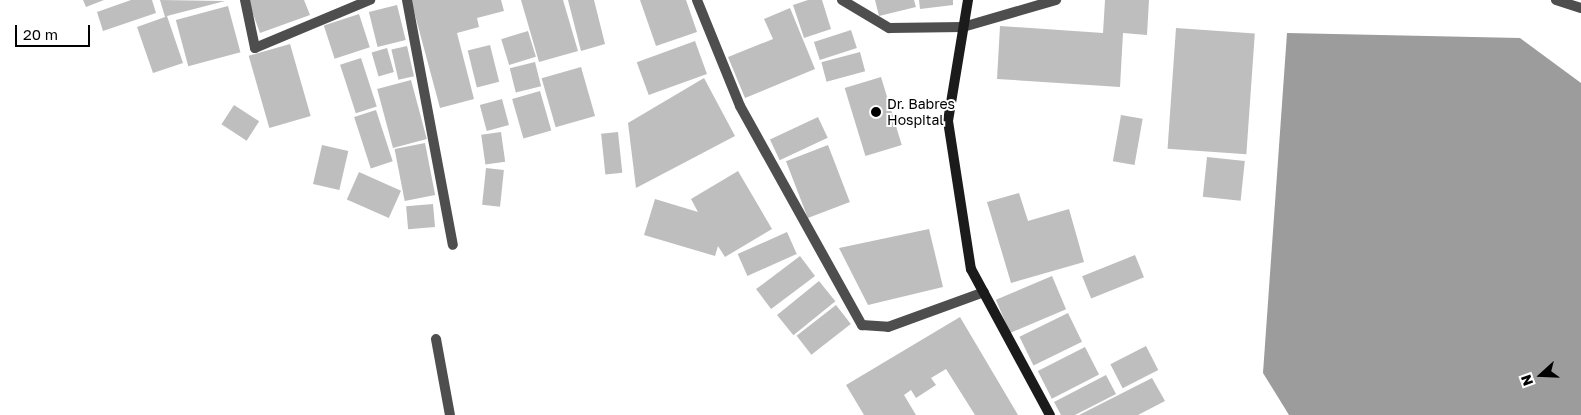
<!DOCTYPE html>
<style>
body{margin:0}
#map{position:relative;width:1581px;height:415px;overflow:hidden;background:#fff;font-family:"Golos Text",sans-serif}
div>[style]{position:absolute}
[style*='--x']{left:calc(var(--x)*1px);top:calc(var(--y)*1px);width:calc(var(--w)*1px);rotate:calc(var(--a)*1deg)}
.water>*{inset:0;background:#9c9c9c}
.building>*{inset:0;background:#bebebe;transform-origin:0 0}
.street>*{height:10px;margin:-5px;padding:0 5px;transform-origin:5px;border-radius:5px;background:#4e4e4e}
.secondary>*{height:10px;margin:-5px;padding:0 5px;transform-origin:5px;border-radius:5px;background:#1b1b1b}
.dots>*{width:14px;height:14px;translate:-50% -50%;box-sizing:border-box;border:2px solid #fff;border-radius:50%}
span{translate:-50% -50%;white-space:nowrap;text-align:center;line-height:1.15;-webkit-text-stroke:4px #fff;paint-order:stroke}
.poi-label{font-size:14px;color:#000}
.left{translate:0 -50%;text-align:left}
.north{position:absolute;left:1516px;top:350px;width:50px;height:50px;-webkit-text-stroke:4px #fff;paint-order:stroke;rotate:250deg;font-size:14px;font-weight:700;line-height:20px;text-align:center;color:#000}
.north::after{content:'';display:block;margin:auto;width:18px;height:22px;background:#000;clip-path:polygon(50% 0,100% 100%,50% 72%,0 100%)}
.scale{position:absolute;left:15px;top:25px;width:75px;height:22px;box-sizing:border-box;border:2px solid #000;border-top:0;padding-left:6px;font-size:15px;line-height:18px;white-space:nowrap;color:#000;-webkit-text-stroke:4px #fff;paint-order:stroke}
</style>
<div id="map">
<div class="water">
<i style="clip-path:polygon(1287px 33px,1520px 38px,1581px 83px,1581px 415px,1289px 415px,1263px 373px)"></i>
</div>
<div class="building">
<i style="clip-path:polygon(83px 0,104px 0,86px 7px)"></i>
<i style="clip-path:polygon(131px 0,152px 0,156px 13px,103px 31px,97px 12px)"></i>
<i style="clip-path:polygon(160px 0,225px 1px,167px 16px,183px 63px,153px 73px,137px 27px,165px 17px)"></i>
<i style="clip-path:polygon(248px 0,304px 0,310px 15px,260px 33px)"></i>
<i style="clip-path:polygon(411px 0,501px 0,504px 11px,477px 18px,479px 27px,457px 33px,474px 99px,440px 108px)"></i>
<i style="clip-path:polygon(521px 0,563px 0,578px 51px,539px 62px)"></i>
<i style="clip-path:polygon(568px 0,594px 0,605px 44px,581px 51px)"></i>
<i style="clip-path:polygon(640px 0,686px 0,697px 32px,656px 46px)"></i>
<i style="clip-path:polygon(808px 0,822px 0,831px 29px,804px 38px,793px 5px)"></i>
<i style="clip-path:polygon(875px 0,914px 0,916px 7px,879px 16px)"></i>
<i style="clip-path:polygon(919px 0,953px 0,953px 5px,920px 9px)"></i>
<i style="clip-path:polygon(1105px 0,1149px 0,1147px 35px,1123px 33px,1120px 87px,997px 79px,1000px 26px,1103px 33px)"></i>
<i style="left:397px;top:5px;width:36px;height:29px;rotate:76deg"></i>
<i style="left:228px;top:6px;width:48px;height:54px;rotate:75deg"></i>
<i style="clip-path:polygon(790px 8px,815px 69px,745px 98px,728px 57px,773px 39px,764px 19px)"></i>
<i style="left:359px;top:14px;width:35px;height:37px;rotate:72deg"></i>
<i style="left:1176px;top:28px;width:79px;height:121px;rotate:4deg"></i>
<i style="left:851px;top:30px;width:19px;height:39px;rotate:72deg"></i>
<i style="left:528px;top:31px;width:27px;height:28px;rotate:73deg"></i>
<i style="left:695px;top:41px;width:35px;height:62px;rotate:70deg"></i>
<i style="left:290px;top:44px;width:75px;height:43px;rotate:74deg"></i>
<i style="left:490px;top:45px;width:38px;height:23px;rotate:76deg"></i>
<i style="left:407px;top:46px;width:31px;height:16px;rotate:77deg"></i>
<i style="left:387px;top:48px;width:25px;height:16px;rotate:74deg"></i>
<i style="left:860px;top:52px;width:20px;height:40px;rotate:75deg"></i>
<i style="left:361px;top:58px;width:51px;height:22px;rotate:72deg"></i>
<i style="left:535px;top:62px;width:25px;height:26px;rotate:76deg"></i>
<i style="left:581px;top:67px;width:51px;height:41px;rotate:74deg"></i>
<i style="left:881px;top:77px;width:71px;height:38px;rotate:73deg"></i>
<i style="clip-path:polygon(704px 78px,735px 136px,636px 188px,628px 123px)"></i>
<i style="left:411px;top:80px;width:61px;height:35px;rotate:75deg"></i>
<i style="left:540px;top:91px;width:41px;height:29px;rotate:74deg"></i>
<i style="left:502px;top:99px;width:27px;height:23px;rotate:75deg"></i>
<i style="left:234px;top:105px;width:30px;height:23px;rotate:33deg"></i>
<i style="left:376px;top:110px;width:54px;height:23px;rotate:72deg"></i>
<i style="left:1121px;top:115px;width:22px;height:47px;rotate:10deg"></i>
<i style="left:818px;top:117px;width:23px;height:53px;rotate:65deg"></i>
<i style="left:501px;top:132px;width:30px;height:20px;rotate:82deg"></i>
<i style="left:618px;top:132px;width:41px;height:17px;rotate:84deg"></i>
<i style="left:425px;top:143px;width:53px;height:31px;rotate:79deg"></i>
<i style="left:322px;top:145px;width:27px;height:40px;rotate:13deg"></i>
<i style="left:828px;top:145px;width:61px;height:45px;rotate:69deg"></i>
<i style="left:1207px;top:157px;width:38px;height:40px;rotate:6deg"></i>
<i style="left:486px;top:168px;width:18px;height:37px;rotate:6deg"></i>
<i style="clip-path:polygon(738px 171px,772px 229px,725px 257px,718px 246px,715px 256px,644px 235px,655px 199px,698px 212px,691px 199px)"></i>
<i style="left:359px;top:172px;width:46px;height:30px;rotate:24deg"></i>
<i style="clip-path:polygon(1019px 193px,1028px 221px,1069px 209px,1084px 262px,1011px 283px,987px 202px)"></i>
<i style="left:433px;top:204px;width:23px;height:27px;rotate:85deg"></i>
<i style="clip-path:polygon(929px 229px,943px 287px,868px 305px,839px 248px)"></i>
<i style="left:787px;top:232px;width:24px;height:54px;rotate:66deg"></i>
<i style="left:1135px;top:255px;width:24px;height:57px;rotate:68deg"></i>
<i style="left:800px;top:256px;width:25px;height:55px;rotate:53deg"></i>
<i style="left:1052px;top:276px;width:36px;height:61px;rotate:67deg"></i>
<i style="left:819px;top:281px;width:26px;height:54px;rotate:51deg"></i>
<i style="left:836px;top:305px;width:24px;height:50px;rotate:52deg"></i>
<i style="left:1068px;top:313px;width:32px;height:54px;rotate:64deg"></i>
<i style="clip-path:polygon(960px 317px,1018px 415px,975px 415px,946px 369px,931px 378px,936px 385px,916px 398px,911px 390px,904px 395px,916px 415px,864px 415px,846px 385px)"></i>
<i style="left:1146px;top:346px;width:27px;height:40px;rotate:63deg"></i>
<i style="left:1085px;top:347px;width:31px;height:53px;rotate:63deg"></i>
<i style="clip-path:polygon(1106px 375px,1116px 394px,1075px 415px,1061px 415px,1054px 402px)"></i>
<i style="clip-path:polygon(1152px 378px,1165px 401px,1138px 415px,1079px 415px)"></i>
</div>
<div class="street">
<i style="--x:245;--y:0;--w:49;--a:78.2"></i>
<i style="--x:255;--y:48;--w:125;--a:-22.7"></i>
<i style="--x:407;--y:0;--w:249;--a:79.4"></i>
<i style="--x:697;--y:0;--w:114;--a:67.9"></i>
<i style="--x:740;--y:106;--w:251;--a:60.9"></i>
<i style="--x:862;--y:325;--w:26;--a:4"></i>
<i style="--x:888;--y:327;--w:102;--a:-20"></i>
<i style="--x:842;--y:0;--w:55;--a:30.8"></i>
<i style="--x:889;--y:28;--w:74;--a:-0.8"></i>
<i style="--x:963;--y:27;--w:97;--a:-16.2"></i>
<i style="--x:1556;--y:0;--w:26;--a:18"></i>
<i style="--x:436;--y:339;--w:77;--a:79.6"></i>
</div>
<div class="secondary">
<i style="--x:968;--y:0;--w:123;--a:99.4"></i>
<i style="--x:948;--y:121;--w:150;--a:81.2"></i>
<i style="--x:971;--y:269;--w:166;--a:61.6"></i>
</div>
<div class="dots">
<i style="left:876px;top:112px;background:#000"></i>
</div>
<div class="poi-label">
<span class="left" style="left:887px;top:112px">Dr. Babres<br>Hospital</span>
</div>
<div class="north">N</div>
<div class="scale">20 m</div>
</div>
